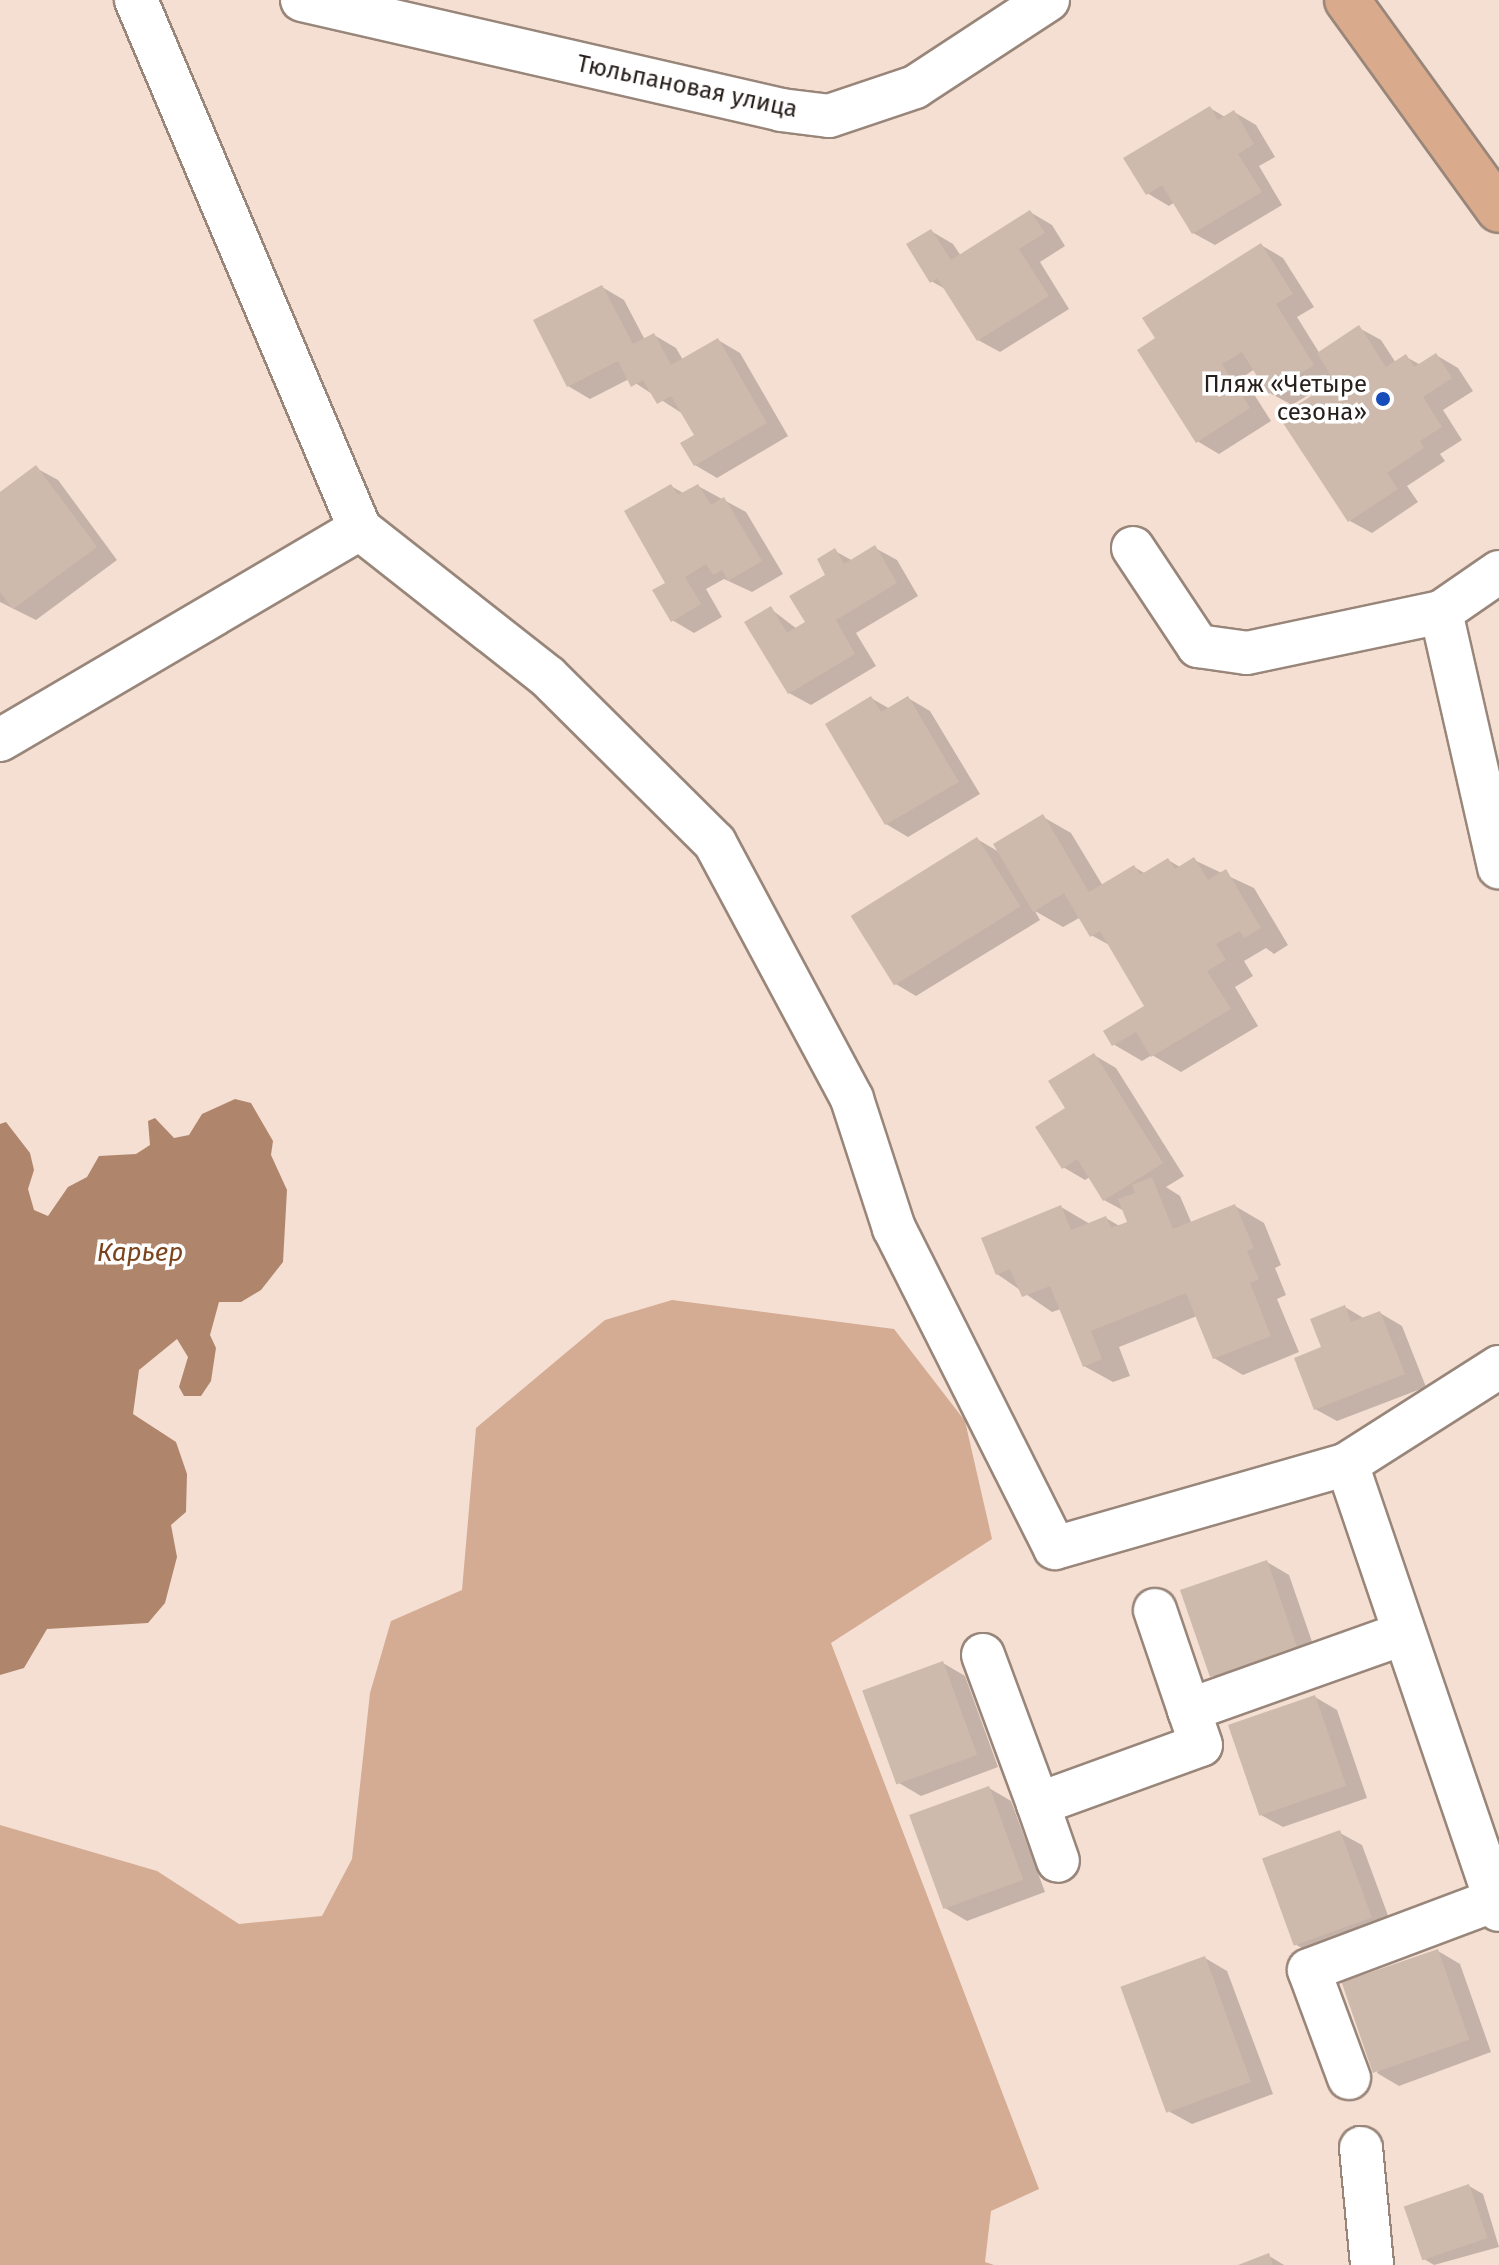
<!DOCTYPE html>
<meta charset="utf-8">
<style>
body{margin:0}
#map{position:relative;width:1499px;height:2265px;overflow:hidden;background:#f5dfd3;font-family:"Fira Sans",sans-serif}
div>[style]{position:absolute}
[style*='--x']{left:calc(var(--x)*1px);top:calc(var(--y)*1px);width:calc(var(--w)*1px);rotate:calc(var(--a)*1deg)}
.green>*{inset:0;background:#d4ab93}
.water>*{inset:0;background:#af856c}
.shadow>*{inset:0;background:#0003}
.building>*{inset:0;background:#cebaad;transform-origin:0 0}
.roads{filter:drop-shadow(2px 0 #99867a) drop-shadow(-2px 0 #99867a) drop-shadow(0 2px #99867a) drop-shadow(0 -2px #99867a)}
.minor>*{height:42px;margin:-21px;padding:0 21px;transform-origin:21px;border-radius:21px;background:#fff}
.major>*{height:44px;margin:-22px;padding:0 22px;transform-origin:22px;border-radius:22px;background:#d9aa8b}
.dots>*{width:22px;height:22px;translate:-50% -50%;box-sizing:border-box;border:4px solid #fff;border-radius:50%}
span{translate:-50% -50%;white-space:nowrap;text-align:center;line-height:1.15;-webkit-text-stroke:7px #fff;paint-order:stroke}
.street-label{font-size:24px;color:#28201c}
.poi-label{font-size:24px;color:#28201c}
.right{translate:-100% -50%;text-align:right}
.water-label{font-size:26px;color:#7c441e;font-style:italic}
</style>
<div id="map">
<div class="green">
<i style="clip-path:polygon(672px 1300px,894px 1329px,965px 1421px,992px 1539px,831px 1643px,1039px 2189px,991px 2211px,985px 2262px,994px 2265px,0 2265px,0 1825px,157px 1871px,239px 1924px,322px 1916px,352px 1859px,370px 1693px,391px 1621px,462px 1590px,476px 1428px,605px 1320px)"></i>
</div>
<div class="water">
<i style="clip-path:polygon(235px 1099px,251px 1103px,273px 1141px,271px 1155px,287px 1190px,283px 1262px,261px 1290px,241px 1302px,219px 1302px,210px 1335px,216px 1348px,211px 1381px,201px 1396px,184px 1396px,179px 1387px,188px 1357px,177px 1339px,139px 1370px,133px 1414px,176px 1442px,187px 1474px,186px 1512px,171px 1525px,177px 1557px,165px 1603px,148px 1623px,47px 1629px,24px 1668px,0 1675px,0 1124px,6px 1122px,30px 1153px,34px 1170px,28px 1189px,34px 1210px,48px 1216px,68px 1187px,87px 1177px,99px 1156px,136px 1154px,150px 1145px,148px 1121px,155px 1118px,174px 1138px,189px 1135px,202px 1114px)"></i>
</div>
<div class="shadow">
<i style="clip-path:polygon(1210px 108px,1225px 117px,1234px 112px,1256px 125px,1275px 157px,1259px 166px,1282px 205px,1215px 245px,1193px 233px,1175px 202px,1169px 206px,1147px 193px)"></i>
<i style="clip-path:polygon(1030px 212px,1052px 225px,1065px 246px,1040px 262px,1069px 309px,1000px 352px,978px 340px,947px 290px,931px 281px,931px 231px,953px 244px,961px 256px)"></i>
<i style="clip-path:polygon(1261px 245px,1283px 258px,1314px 307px,1297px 317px,1320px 354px,1359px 328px,1381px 340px,1396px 363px,1406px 357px,1421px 365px,1436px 355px,1458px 368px,1473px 391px,1443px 410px,1462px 440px,1440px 454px,1445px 461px,1407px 486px,1418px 502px,1372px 533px,1350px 521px,1336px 378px,1292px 405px,1270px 393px,1255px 369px,1243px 377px,1271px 421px,1219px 454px,1197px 441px,1158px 339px)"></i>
<i style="clip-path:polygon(602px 287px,624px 300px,645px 340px,654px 335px,676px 348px,683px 360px,718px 340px,740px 353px,788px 436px,717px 478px,695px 465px,696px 436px,683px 414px,629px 379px,590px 399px,568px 386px)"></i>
<i style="clip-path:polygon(36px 468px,58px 480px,117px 560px,36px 620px,0 602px,0 495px)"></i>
<i style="clip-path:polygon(671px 486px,685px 494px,698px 486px,746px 512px,783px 574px,752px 592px,724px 579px,706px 589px,722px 617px,694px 633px,672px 620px)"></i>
<i style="clip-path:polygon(875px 548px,897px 560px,918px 596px,856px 633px,876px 666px,811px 705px,789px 693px,771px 609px,797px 629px,807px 623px,835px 551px,853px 561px)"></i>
<i style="clip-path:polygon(871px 698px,890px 709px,908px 698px,930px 711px,980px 794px,908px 837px,886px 824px)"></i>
<i style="clip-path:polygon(1043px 817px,1071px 833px,1103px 886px,1134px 867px,1146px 874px,1168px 860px,1180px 867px,1194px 860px,1254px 888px,1288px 945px,1274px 954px,1266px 948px,1244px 961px,1253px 976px,1235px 987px,1258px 1026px,1181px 1072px,1152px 1055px,1142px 1061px,1113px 1044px,1147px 1007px,1111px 946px,1091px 935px,1081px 917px,1063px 927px,1035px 911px,1040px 920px,916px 996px,894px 983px,977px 839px,999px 852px)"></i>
<i style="clip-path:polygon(1094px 1055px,1116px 1068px,1184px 1176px,1166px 1187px,1180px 1196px,1192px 1224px,1235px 1206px,1264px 1223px,1281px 1265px,1275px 1268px,1286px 1295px,1277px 1299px,1299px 1352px,1243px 1375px,1214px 1358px,1197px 1316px,1119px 1347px,1130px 1376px,1113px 1382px,1084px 1366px,1061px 1309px,1052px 1312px,997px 1274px,1061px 1207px,1090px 1224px,1106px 1218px,1121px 1227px,1130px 1223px,1126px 1212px,1104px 1200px,1090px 1177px,1085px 1180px,1063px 1167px,1068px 1109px)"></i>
<i style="clip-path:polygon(1345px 1307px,1365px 1319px,1380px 1313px,1402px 1326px,1426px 1387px,1337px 1421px,1315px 1409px,1324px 1349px)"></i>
<i style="clip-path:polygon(1267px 1562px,1289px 1575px,1318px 1659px,1233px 1688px,1211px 1675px)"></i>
<i style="clip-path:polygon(943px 1663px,965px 1676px,998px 1767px,921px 1796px,899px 1783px)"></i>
<i style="clip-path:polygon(1315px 1697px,1337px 1710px,1367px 1798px,1283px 1827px,1261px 1815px)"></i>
<i style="clip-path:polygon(989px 1788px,1011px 1801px,1045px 1892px,967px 1921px,945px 1908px)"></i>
<i style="clip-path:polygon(1340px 1833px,1362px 1845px,1393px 1929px,1317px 1957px,1295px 1944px)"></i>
<i style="clip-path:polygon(1438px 1951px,1460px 1964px,1491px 2052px,1399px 2086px,1377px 2073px)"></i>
<i style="clip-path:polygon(1205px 1958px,1227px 1971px,1273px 2094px,1192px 2124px,1170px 2112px)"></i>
<i style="clip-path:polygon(1469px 2186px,1483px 2194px,1499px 2247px,1434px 2265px,1424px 2259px)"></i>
<i style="clip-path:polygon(1269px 2256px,1284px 2265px,1243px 2265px)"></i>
</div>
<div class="building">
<i style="clip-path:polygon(1210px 106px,1218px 120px,1234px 110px,1254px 144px,1238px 154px,1262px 192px,1192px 234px,1162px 185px,1146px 195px,1123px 158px)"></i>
<i style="clip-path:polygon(1030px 210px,1045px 233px,1019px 249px,1049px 296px,977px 341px,937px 278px,930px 283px,906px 244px,931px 229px,951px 260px)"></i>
<i style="clip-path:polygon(1261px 243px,1293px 294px,1276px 304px,1314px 365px,1268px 394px,1242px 352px,1222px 364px,1250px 408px,1196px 443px,1137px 350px,1155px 338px,1142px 318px)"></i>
<i style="clip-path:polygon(602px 285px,633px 344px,654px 333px,671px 365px,718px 338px,767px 423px,694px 466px,680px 443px,694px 435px,671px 396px,657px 404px,643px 380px,631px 387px,618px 361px,567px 387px,533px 320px)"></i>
<i style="clip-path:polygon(1359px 325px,1386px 367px,1406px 354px,1414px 367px,1436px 353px,1452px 378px,1423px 397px,1442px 427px,1420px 441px,1424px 448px,1387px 473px,1398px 489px,1348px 522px,1279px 417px,1334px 381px,1317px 353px)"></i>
<i style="clip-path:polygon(36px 465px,97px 547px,13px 609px,0 592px,0 492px)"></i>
<i style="clip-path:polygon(671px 484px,678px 495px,698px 484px,711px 505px,724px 497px,762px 561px,728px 581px,722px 570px,713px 575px,706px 564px,685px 577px,701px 604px,671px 622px,652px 590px,665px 583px,624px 511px)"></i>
<i style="clip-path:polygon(875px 545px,897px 583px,836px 620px,855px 654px,788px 694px,744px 622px,771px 606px,787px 633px,805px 622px,789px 596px,825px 575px,817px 559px,835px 548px,844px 564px)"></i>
<i style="clip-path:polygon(871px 696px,881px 712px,908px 696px,959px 782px,885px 825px,825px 724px)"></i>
<i style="clip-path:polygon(1043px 814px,1089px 892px,1134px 865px,1140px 875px,1168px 858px,1175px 869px,1194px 857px,1208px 880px,1226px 869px,1261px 928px,1244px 938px,1240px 931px,1216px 944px,1226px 960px,1207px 971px,1231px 1009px,1151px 1057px,1136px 1032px,1112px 1046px,1103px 1031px,1144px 1006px,1100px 931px,1090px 937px,1064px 893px,1033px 912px,993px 844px)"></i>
<i style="left:977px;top:837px;width:82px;height:149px;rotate:58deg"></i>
<i style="clip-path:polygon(1094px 1053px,1163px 1163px,1103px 1201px,1077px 1159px,1062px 1169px,1035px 1127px,1065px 1108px,1048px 1081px)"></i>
<i style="clip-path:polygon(1152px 1177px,1173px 1229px,1235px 1204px,1254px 1248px,1247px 1251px,1259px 1279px,1250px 1283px,1271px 1336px,1213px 1359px,1186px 1293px,1091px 1331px,1102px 1359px,1083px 1367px,1050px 1286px,1022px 1297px,1010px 1269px,996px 1275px,981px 1238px,1061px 1205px,1071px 1230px,1106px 1216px,1111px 1228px,1127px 1222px,1118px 1199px,1135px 1193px,1132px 1185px)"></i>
<i style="clip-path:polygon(1345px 1305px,1351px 1322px,1380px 1311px,1405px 1374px,1314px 1410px,1294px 1358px,1321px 1347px,1310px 1319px)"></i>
<i style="left:1267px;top:1560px;width:92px;height:92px;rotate:71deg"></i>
<i style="left:943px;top:1661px;width:100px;height:86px;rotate:70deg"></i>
<i style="left:1315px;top:1695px;width:96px;height:92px;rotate:71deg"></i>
<i style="left:989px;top:1786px;width:100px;height:85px;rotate:70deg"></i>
<i style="left:1340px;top:1830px;width:93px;height:83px;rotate:70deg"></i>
<i style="left:1438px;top:1949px;width:96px;height:102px;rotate:71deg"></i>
<i style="left:1205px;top:1956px;width:134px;height:90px;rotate:70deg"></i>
<i style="left:1469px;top:2184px;width:57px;height:69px;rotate:71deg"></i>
<i style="clip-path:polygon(1269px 2253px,1273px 2265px,1238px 2265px)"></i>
</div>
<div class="roads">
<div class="minor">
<i style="--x:136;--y:0;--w:574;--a:67.05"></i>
<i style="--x:360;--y:529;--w:239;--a:38.2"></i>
<i style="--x:548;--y:677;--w:235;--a:44.8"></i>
<i style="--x:715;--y:843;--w:290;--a:61.8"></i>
<i style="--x:852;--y:1099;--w:136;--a:72"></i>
<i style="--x:894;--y:1228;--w:358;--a:63.3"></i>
<i style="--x:1055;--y:1548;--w:304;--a:-16"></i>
<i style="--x:302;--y:0;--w:491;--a:12.9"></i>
<i style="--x:781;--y:110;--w:48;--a:7.1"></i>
<i style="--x:829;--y:116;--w:91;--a:-18.6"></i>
<i style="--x:915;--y:87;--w:159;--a:-33.2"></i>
<i style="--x:1133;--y:548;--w:118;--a:56.4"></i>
<i style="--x:1198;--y:646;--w:49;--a:8.1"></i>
<i style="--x:1247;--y:653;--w:198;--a:-11.9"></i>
<i style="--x:1499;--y:572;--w:70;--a:145.4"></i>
<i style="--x:1441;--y:612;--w:262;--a:77.2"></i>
<i style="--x:0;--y:740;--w:417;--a:-30.4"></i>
<i style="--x:1499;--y:1367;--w:180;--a:147.5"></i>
<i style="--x:1347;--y:1464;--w:471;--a:71.2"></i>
<i style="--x:1155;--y:1610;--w:106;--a:71.2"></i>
<i style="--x:983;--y:1655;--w:159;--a:69.7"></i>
<i style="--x:1038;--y:1804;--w:173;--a:-19.9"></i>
<i style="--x:1201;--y:1745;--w:37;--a:-109"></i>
<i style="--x:1189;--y:1710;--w:226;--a:-19.6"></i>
<i style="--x:1038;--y:1804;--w:60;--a:70.7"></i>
<i style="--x:1349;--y:2078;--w:115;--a:-110.3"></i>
<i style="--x:1309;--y:1970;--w:199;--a:-20.6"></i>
<i style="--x:1361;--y:2148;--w:118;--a:84.6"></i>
</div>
<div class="major">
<i style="--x:1347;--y:0;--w:259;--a:54.1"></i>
</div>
</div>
<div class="dots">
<i style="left:1383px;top:399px;background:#164db9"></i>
</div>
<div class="street-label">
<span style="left:687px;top:87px;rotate:12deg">Тюльпановая улица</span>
</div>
<div class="poi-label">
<span class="right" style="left:1367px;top:399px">Пляж «Четыре<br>сезона»</span>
</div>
<div class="water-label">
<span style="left:140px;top:1253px">Карьер</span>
</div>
</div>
